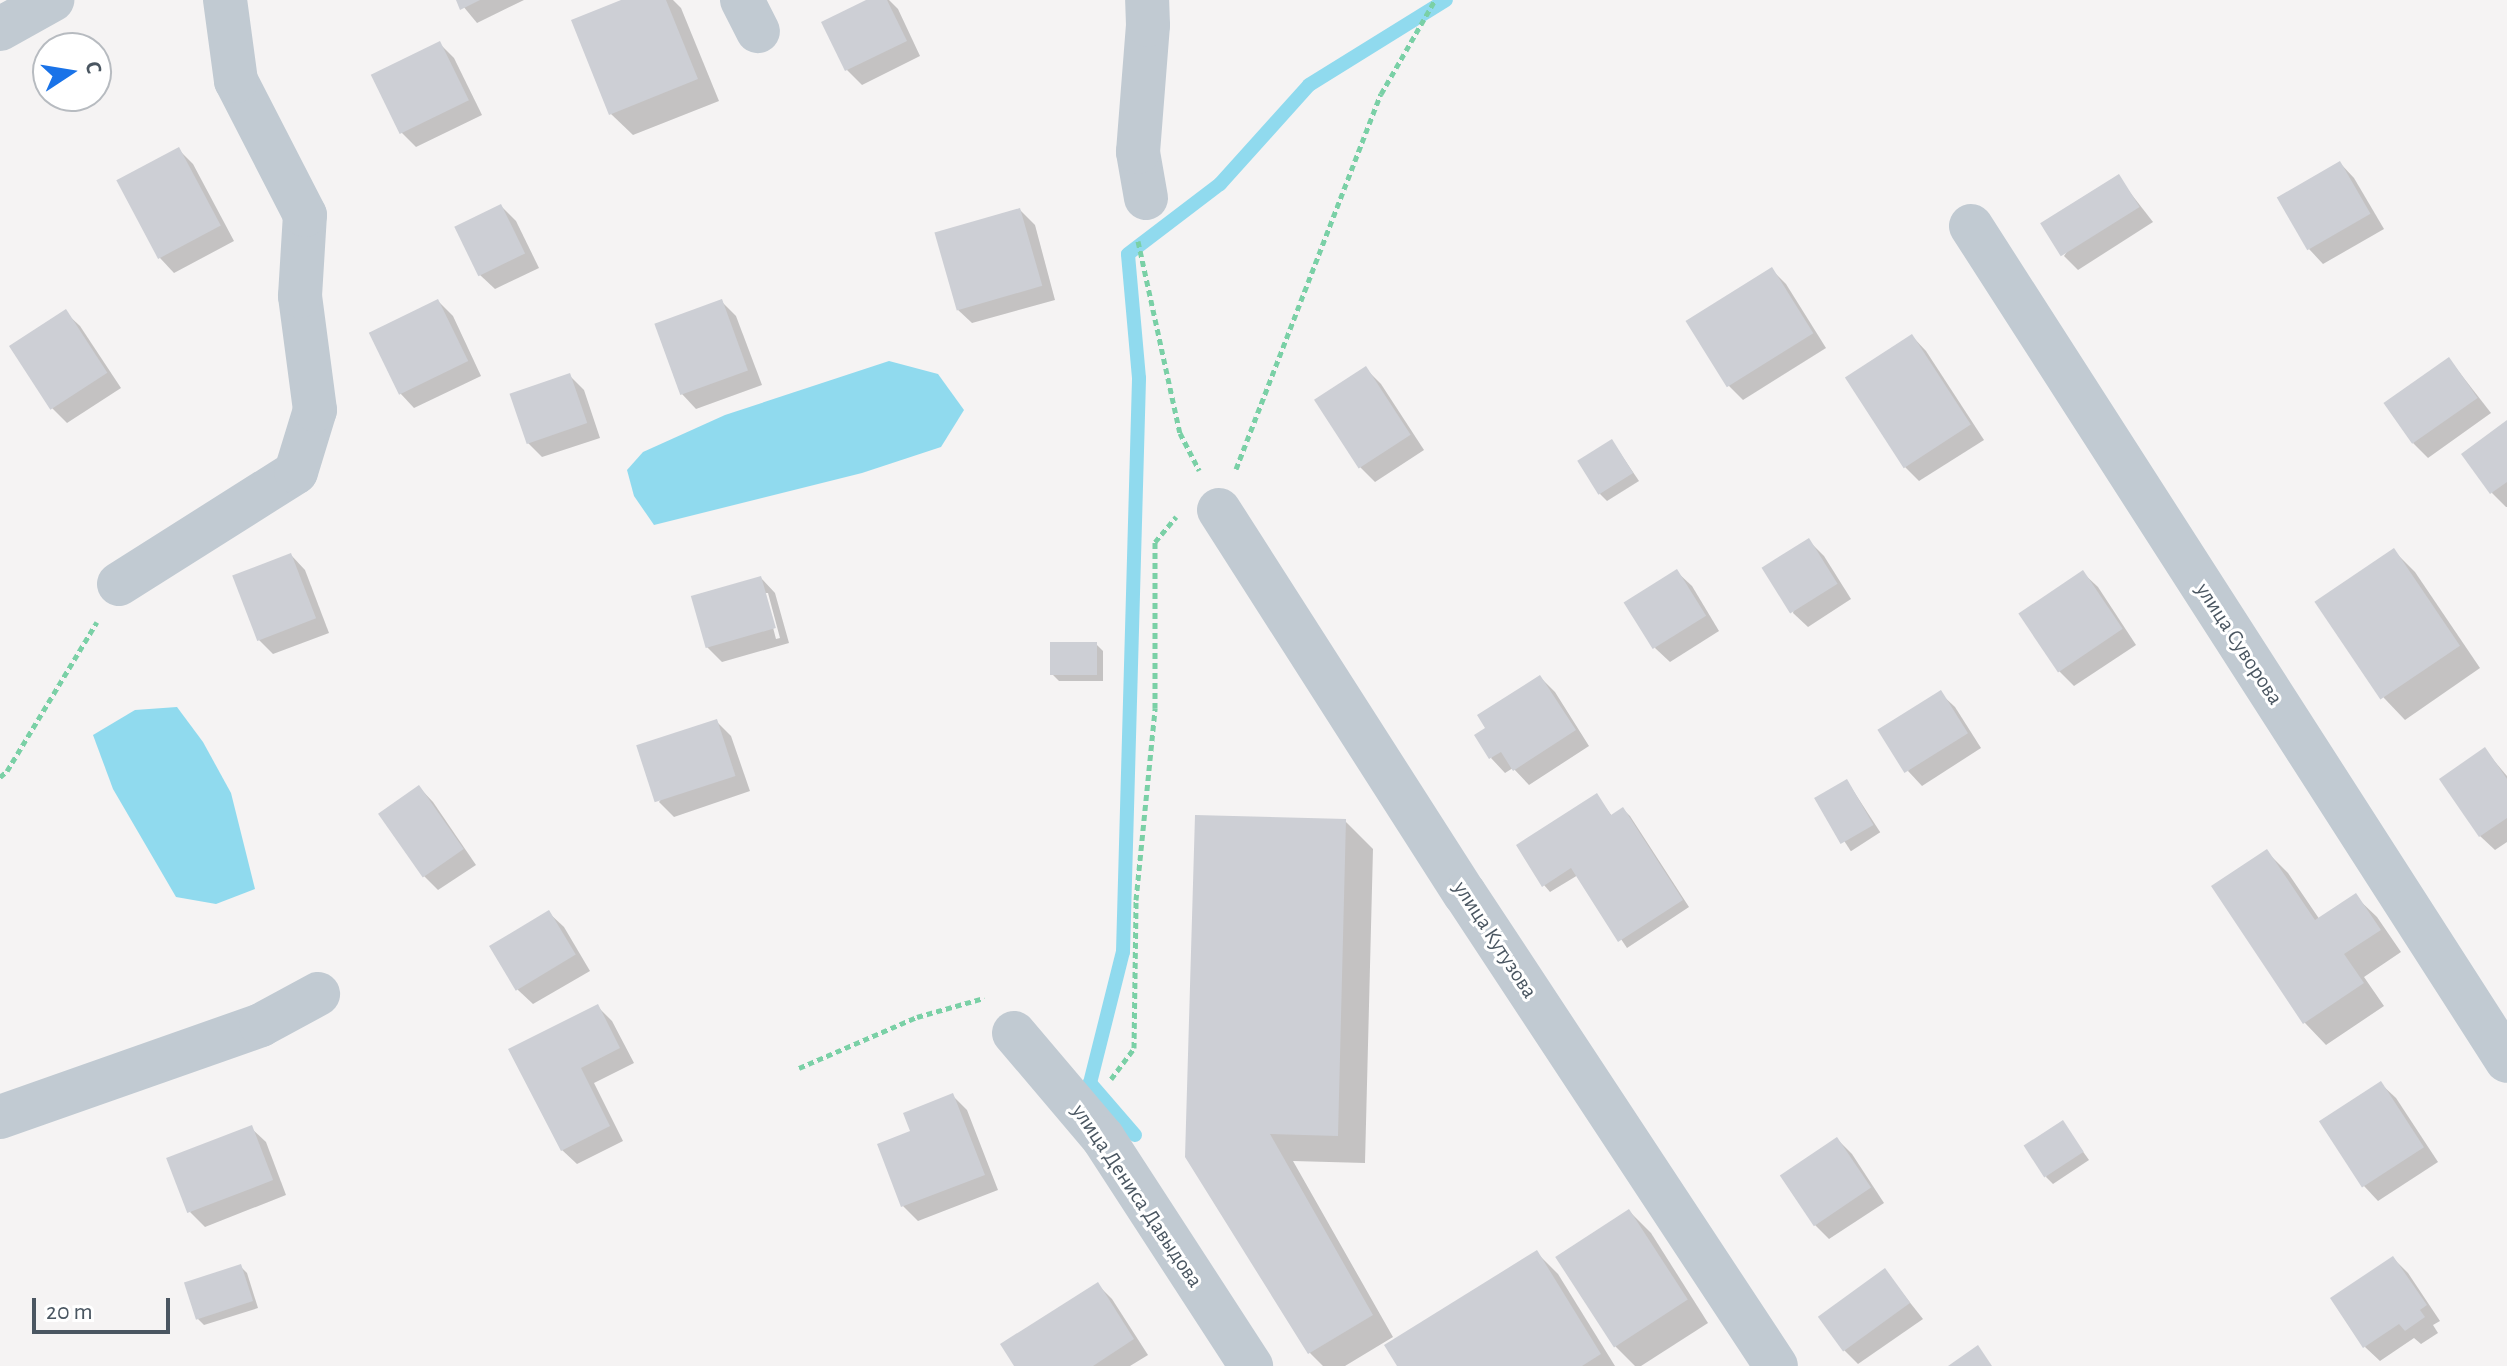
<!DOCTYPE html>
<meta charset="utf-8">
<style>
body{margin:0}
#map{position:relative;width:2507px;height:1366px;overflow:hidden;background:#f5f3f3;font-family:"Alegreya Sans",sans-serif}
div>[style]{position:absolute}
[style*='--x']{left:calc(var(--x)*1px);top:calc(var(--y)*1px);width:calc(var(--w)*1px);rotate:calc(var(--a)*1deg)}
.water>*{inset:0;background:#90daee}
.shadow>*{inset:0;background:#0003;transform-origin:0 0}
.stream>*{height:14px;margin:-7px;padding:0 7px;transform-origin:7px;border-radius:7px;background:#90daee}
.building>*{inset:0;background:#cdcfd5;transform-origin:0 0}
.path>*{height:5px;margin-top:-2.5px;transform-origin:0;background:repeating-linear-gradient(90deg,#7ad0a6 0 6px,transparent 0 10px)}
.minor>*{height:44px;margin:-22px;padding:0 22px;transform-origin:22px;border-radius:22px;background:#c1cad2}
span{translate:-50% -50%;white-space:nowrap;text-align:center;line-height:1.15;-webkit-text-stroke:6px #fff;paint-order:stroke}
.street-label{font-size:22px;color:#4a5661}
.north{position:absolute;left:32px;top:32px;width:80px;height:80px;box-sizing:border-box;background:#fff;border:2px solid #b7bbc0;border-radius:50%;rotate:78deg;font-size:22px;font-weight:700;line-height:32px;text-align:center;color:#4a5661}
.north::after{content:'';display:block;margin:auto;width:28px;height:36px;background:#1a73e8;clip-path:polygon(50% 0,100% 100%,50% 72%,0 100%)}
.scale{position:absolute;left:32px;top:1298px;width:138px;height:36px;box-sizing:border-box;border:4px solid #4a5661;border-top:0;padding-left:10px;font-size:24px;line-height:28px;white-space:nowrap;color:#4a5661;-webkit-text-stroke:6px #fff;paint-order:stroke}
</style>
<div id="map">
<div class="water">
<i style="clip-path:polygon(889px 361px,938px 374px,964px 410px,941px 447px,862px 473px,654px 525px,634px 496px,627px 470px,643px 452px,725px 415px)"></i>
<i style="clip-path:polygon(177px 707px,203px 742px,231px 793px,255px 889px,216px 904px,176px 897px,113px 789px,93px 735px,135px 710px)"></i>
</div>
<div class="shadow">
<i style="clip-path:polygon(458px 0,524px 0,477px 23px)"></i>
<i style="clip-path:polygon(626px 0,673px 0,681px 8px,719px 101px,633px 135px,611px 114px)"></i>
<i style="clip-path:polygon(871px 0,889px 0,898px 9px,920px 56px,862px 85px,847px 70px,824px 23px)"></i>
<i style="clip-path:polygon(440px 44px,454px 58px,482px 115px,416px 147px,401px 132px,374px 76px)"></i>
<i style="clip-path:polygon(178px 149px,193px 164px,234px 241px,174px 273px,160px 258px,119px 181px)"></i>
<i style="clip-path:polygon(2340px 163px,2354px 178px,2384px 229px,2323px 264px,2309px 249px)"></i>
<i style="clip-path:polygon(2118px 177px,2153px 222px,2078px 270px,2064px 256px)"></i>
<i style="clip-path:polygon(501px 206px,516px 221px,539px 268px,495px 289px,480px 275px)"></i>
<i style="clip-path:polygon(1020px 210px,1035px 225px,1055px 300px,972px 323px,957px 309px)"></i>
<i style="clip-path:polygon(1772px 270px,1786px 284px,1826px 348px,1743px 400px,1728px 385px)"></i>
<i style="clip-path:polygon(438px 301px,453px 316px,481px 376px,414px 408px,400px 393px,371px 334px)"></i>
<i style="clip-path:polygon(722px 302px,736px 316px,762px 385px,696px 409px,682px 394px)"></i>
<i style="clip-path:polygon(65px 312px,80px 326px,121px 388px,67px 423px,52px 408px)"></i>
<i style="clip-path:polygon(1912px 336px,1926px 351px,1984px 440px,1919px 481px,1904px 466px)"></i>
<i style="clip-path:polygon(2449px 359px,2491px 413px,2428px 458px,2413px 443px)"></i>
<i style="clip-path:polygon(1366px 369px,1381px 384px,1424px 450px,1375px 482px,1360px 467px,1317px 401px)"></i>
<i style="clip-path:polygon(569px 375px,584px 390px,600px 438px,542px 457px,527px 442px)"></i>
<i style="clip-path:polygon(2507px 423px,2507px 507px,2506px 507px,2492px 493px)"></i>
<i style="clip-path:polygon(1612px 441px,1639px 481px,1607px 501px,1600px 494px)"></i>
<i style="clip-path:polygon(1809px 541px,1824px 556px,1851px 599px,1808px 627px,1793px 613px)"></i>
<i style="clip-path:polygon(2394px 551px,2415px 572px,2480px 668px,2405px 720px,2384px 698px,2318px 603px)"></i>
<i style="clip-path:polygon(291px 555px,305px 570px,329px 633px,273px 654px,258px 639px)"></i>
<i style="clip-path:polygon(1677px 572px,1692px 586px,1719px 631px,1670px 662px,1655px 648px)"></i>
<i style="clip-path:polygon(2083px 573px,2098px 587px,2136px 645px,2074px 686px,2059px 671px,2021px 613px)"></i>
<i style="clip-path:polygon(evenodd,761px 578px,775px 593px,789px 643px,722px 662px,707px 647px,761px 578px,764px 593px,768px 593px,780px 638px,776px 639px,764px 593px)"></i>
<i style="clip-path:polygon(1096px 644px,1103px 651px,1103px 681px,1059px 681px,1052px 674px)"></i>
<i style="clip-path:polygon(1540px 677px,1555px 692px,1589px 746px,1529px 785px,1513px 768px,1505px 773px,1491px 758px)"></i>
<i style="clip-path:polygon(1940px 693px,1955px 707px,1981px 748px,1922px 786px,1908px 771px)"></i>
<i style="clip-path:polygon(717px 722px,731px 736px,750px 791px,674px 817px,659px 802px)"></i>
<i style="clip-path:polygon(2485px 750px,2507px 776px,2507px 842px,2495px 850px,2480px 836px)"></i>
<i style="left:1847px;top:781px;width:61px;height:35px;rotate:57deg"></i>
<i style="clip-path:polygon(419px 787px,433px 802px,476px 865px,438px 890px,424px 876px)"></i>
<i style="clip-path:polygon(1596px 795px,1612px 816px,1623px 809px,1630px 816px,1689px 907px,1627px 948px,1578px 875px,1550px 892px,1544px 885px)"></i>
<i style="clip-path:polygon(1345px 821px,1373px 849px,1365px 1163px,1293px 1161px,1393px 1337px,1345px 1366px,1323px 1366px,1310px 1353px,1189px 1131px)"></i>
<i style="clip-path:polygon(2266px 851px,2288px 873px,2320px 920px,2355px 896px,2377px 917px,2401px 952px,2364px 977px,2384px 1006px,2326px 1045px,2305px 1023px,2214px 887px)"></i>
<i style="clip-path:polygon(549px 913px,564px 927px,590px 971px,533px 1004px,518px 990px,492px 947px)"></i>
<i style="clip-path:polygon(597px 1006px,612px 1021px,634px 1063px,594px 1083px,623px 1141px,577px 1164px,562px 1150px,511px 1050px)"></i>
<i style="clip-path:polygon(2381px 1084px,2396px 1098px,2438px 1162px,2378px 1201px,2364px 1186px,2322px 1122px)"></i>
<i style="clip-path:polygon(953px 1096px,967px 1110px,998px 1190px,918px 1221px,903px 1206px,879px 1145px,913px 1132px)"></i>
<i style="clip-path:polygon(2062px 1122px,2089px 1160px,2053px 1184px,2046px 1177px)"></i>
<i style="clip-path:polygon(251px 1128px,266px 1142px,286px 1195px,205px 1227px,190px 1212px)"></i>
<i style="clip-path:polygon(1837px 1139px,1852px 1154px,1884px 1203px,1829px 1239px,1815px 1225px)"></i>
<i style="clip-path:polygon(1629px 1211px,1651px 1233px,1708px 1323px,1641px 1366px,1635px 1366px,1616px 1347px,1558px 1257px)"></i>
<i style="clip-path:polygon(1536px 1252px,1558px 1274px,1615px 1366px,1399px 1366px)"></i>
<i style="clip-path:polygon(2393px 1258px,2408px 1273px,2440px 1321px,2433px 1325px,2438px 1333px,2421px 1344px,2414px 1338px,2380px 1361px,2365px 1347px)"></i>
<i style="clip-path:polygon(240px 1266px,247px 1273px,258px 1308px,204px 1325px,197px 1318px)"></i>
<i style="clip-path:polygon(1885px 1271px,1923px 1319px,1858px 1364px,1843px 1349px)"></i>
<i style="clip-path:polygon(1098px 1285px,1112px 1299px,1148px 1355px,1130px 1366px,1016px 1366px)"></i>
</div>
<div class="stream">
<i style="--x:1135;--y:1135;--w:69;--a:-130.9"></i>
<i style="--x:1090;--y:1083;--w:135;--a:-75.9"></i>
<i style="--x:1123;--y:952;--w:574;--a:-88.4"></i>
<i style="--x:1139;--y:378;--w:124;--a:-95.1"></i>
<i style="--x:1128;--y:254;--w:116;--a:-37.3"></i>
<i style="--x:1220;--y:184;--w:133;--a:-48"></i>
<i style="--x:1309;--y:85;--w:161;--a:-31.8"></i>
</div>
<div class="building">
<i style="clip-path:polygon(456px 0,480px 0,460px 10px)"></i>
<i style="clip-path:polygon(621px 0,666px 0,698px 79px,609px 115px,571px 20px)"></i>
<i style="clip-path:polygon(866px 0,887px 0,907px 41px,845px 71px,821px 22px)"></i>
<i style="left:440px;top:41px;width:66px;height:77px;rotate:64deg"></i>
<i style="left:179px;top:147px;width:89px;height:71px;rotate:62deg"></i>
<i style="left:2340px;top:161px;width:61px;height:73px;rotate:60deg"></i>
<i style="left:2119px;top:174px;width:39px;height:93px;rotate:58deg"></i>
<i style="left:501px;top:204px;width:55px;height:52px;rotate:64deg"></i>
<i style="left:1020px;top:208px;width:81px;height:89px;rotate:74deg"></i>
<i style="left:1772px;top:267px;width:78px;height:102px;rotate:58deg"></i>
<i style="left:438px;top:299px;width:69px;height:77px;rotate:64deg"></i>
<i style="left:722px;top:299px;width:76px;height:72px;rotate:70deg"></i>
<i style="left:66px;top:309px;width:76px;height:68px;rotate:57deg"></i>
<i style="left:1912px;top:334px;width:108px;height:80px;rotate:57deg"></i>
<i style="left:2449px;top:357px;width:50px;height:80px;rotate:55deg"></i>
<i style="left:1366px;top:366px;width:82px;height:62px;rotate:57deg"></i>
<i style="left:570px;top:373px;width:53px;height:64px;rotate:71deg"></i>
<i style="clip-path:polygon(2507px 420px,2507px 482px,2490px 494px,2461px 454px)"></i>
<i style="left:1612px;top:439px;width:40px;height:41px;rotate:58deg"></i>
<i style="left:1809px;top:538px;width:54px;height:56px;rotate:58deg"></i>
<i style="left:2394px;top:548px;width:118px;height:96px;rotate:56deg"></i>
<i style="left:291px;top:553px;width:70px;height:63px;rotate:69deg"></i>
<i style="left:1677px;top:569px;width:55px;height:63px;rotate:58deg"></i>
<i style="left:2083px;top:570px;width:71px;height:78px;rotate:56deg"></i>
<i style="left:761px;top:576px;width:54px;height:73px;rotate:74deg"></i>
<i style="left:1050px;top:642px;width:47px;height:33px"></i>
<i style="clip-path:polygon(1540px 675px,1576px 730px,1513px 771px,1501px 752px,1489px 759px,1474px 735px,1485px 728px,1477px 715px)"></i>
<i style="left:1941px;top:690px;width:51px;height:75px;rotate:58deg"></i>
<i style="left:717px;top:719px;width:60px;height:85px;rotate:72deg"></i>
<i style="clip-path:polygon(2485px 747px,2507px 779px,2507px 818px,2479px 837px,2439px 779px)"></i>
<i style="left:1847px;top:779px;width:53px;height:38px;rotate:60deg"></i>
<i style="left:419px;top:785px;width:78px;height:50px;rotate:55deg"></i>
<i style="clip-path:polygon(1597px 793px,1611px 815px,1623px 807px,1683px 900px,1618px 942px,1571px 868px,1542px 887px,1516px 845px)"></i>
<i style="clip-path:polygon(1195px 815px,1346px 819px,1338px 1136px,1270px 1134px,1373px 1315px,1308px 1354px,1185px 1157px)"></i>
<i style="clip-path:polygon(2267px 849px,2315px 920px,2356px 893px,2381px 930px,2344px 954px,2364px 983px,2303px 1024px,2211px 886px)"></i>
<i style="left:549px;top:910px;width:52px;height:70px;rotate:59deg"></i>
<i style="clip-path:polygon(598px 1004px,620px 1048px,581px 1068px,610px 1126px,561px 1151px,508px 1049px)"></i>
<i style="left:2381px;top:1081px;width:79px;height:74px;rotate:57deg"></i>
<i style="clip-path:polygon(953px 1093px,985px 1175px,901px 1207px,877px 1144px,910px 1131px,903px 1113px)"></i>
<i style="left:2063px;top:1120px;width:38px;height:47px;rotate:57deg"></i>
<i style="left:252px;top:1125px;width:59px;height:92px;rotate:69deg"></i>
<i style="left:1837px;top:1137px;width:61px;height:69px;rotate:56deg"></i>
<i style="left:1629px;top:1209px;width:108px;height:88px;rotate:57deg"></i>
<i style="clip-path:polygon(1537px 1250px,1601px 1354px,1582px 1366px,1397px 1366px,1384px 1345px)"></i>
<i style="clip-path:polygon(2393px 1256px,2427px 1305px,2420px 1310px,2425px 1317px,2405px 1331px,2399px 1324px,2363px 1348px,2330px 1298px)"></i>
<i style="left:241px;top:1264px;width:39px;height:60px;rotate:72deg"></i>
<i style="left:1885px;top:1268px;width:43px;height:83px;rotate:54deg"></i>
<i style="clip-path:polygon(1098px 1282px,1134px 1339px,1093px 1366px,1014px 1366px,1000px 1344px)"></i>
<i style="clip-path:polygon(1978px 1345px,1992px 1366px,1948px 1366px)"></i>
</div>
<div class="path">
<i style="--x:1138;--y:241;--w:197;--a:77.7"></i>
<i style="--x:1180;--y:433;--w:42;--a:62.8"></i>
<i style="--x:1236;--y:469;--w:402;--a:-68.9"></i>
<i style="--x:1381;--y:94;--w:108;--a:-60.1"></i>
<i style="--x:0;--y:777;--w:9;--a:-41"></i>
<i style="--x:7;--y:771;--w:174;--a:-58.9"></i>
<i style="--x:799;--y:1068;--w:129;--a:-23.4"></i>
<i style="--x:917;--y:1017;--w:70;--a:-15.8"></i>
<i style="--x:1111;--y:1079;--w:39;--a:-53"></i>
<i style="--x:1134;--y:1048;--w:148;--a:-89.2"></i>
<i style="--x:1136;--y:900;--w:193;--a:-84.3"></i>
<i style="--x:1155;--y:708;--w:166;--a:-90"></i>
<i style="--x:1155;--y:542;--w:33;--a:-50"></i>
</div>
<div class="minor">
<i style="--x:742;--y:0;--w:35;--a:63"></i>
<i style="--x:0;--y:29;--w:60;--a:-29.1"></i>
<i style="--x:1146;--y:198;--w:47;--a:-99.9"></i>
<i style="--x:1138;--y:152;--w:127;--a:-85.5"></i>
<i style="--x:1148;--y:25;--w:25;--a:-92"></i>
<i style="--x:1971;--y:226;--w:992;--a:57.3"></i>
<i style="--x:1219;--y:510;--w:456;--a:57.4"></i>
<i style="--x:1465;--y:894;--w:565;--a:56.62"></i>
<i style="--x:119;--y:584;--w:209;--a:-32.3"></i>
<i style="--x:296;--y:472;--w:65;--a:-73"></i>
<i style="--x:315;--y:410;--w:115;--a:-97.5"></i>
<i style="--x:300;--y:296;--w:81;--a:-86.5"></i>
<i style="--x:305;--y:215;--w:151;--a:-117.2"></i>
<i style="--x:236;--y:81;--w:82;--a:-97.7"></i>
<i style="--x:1014;--y:1033;--w:138;--a:49.7"></i>
<i style="--x:1103;--y:1138;--w:272;--a:57"></i>
<i style="--x:0;--y:1117;--w:277;--a:-19.4"></i>
<i style="--x:261;--y:1025;--w:65;--a:-28.5"></i>
</div>
<div class="street-label">
<span style="left:2239px;top:644px;rotate:57deg">улица Суворова</span>
<span style="left:1495px;top:940px;rotate:57deg">улица Кутузова</span>
<span style="left:1137px;top:1196px;rotate:56deg">улица Дениса Давыдова</span>
</div>
<div class="north">С</div>
<div class="scale">20 m</div>
</div>
